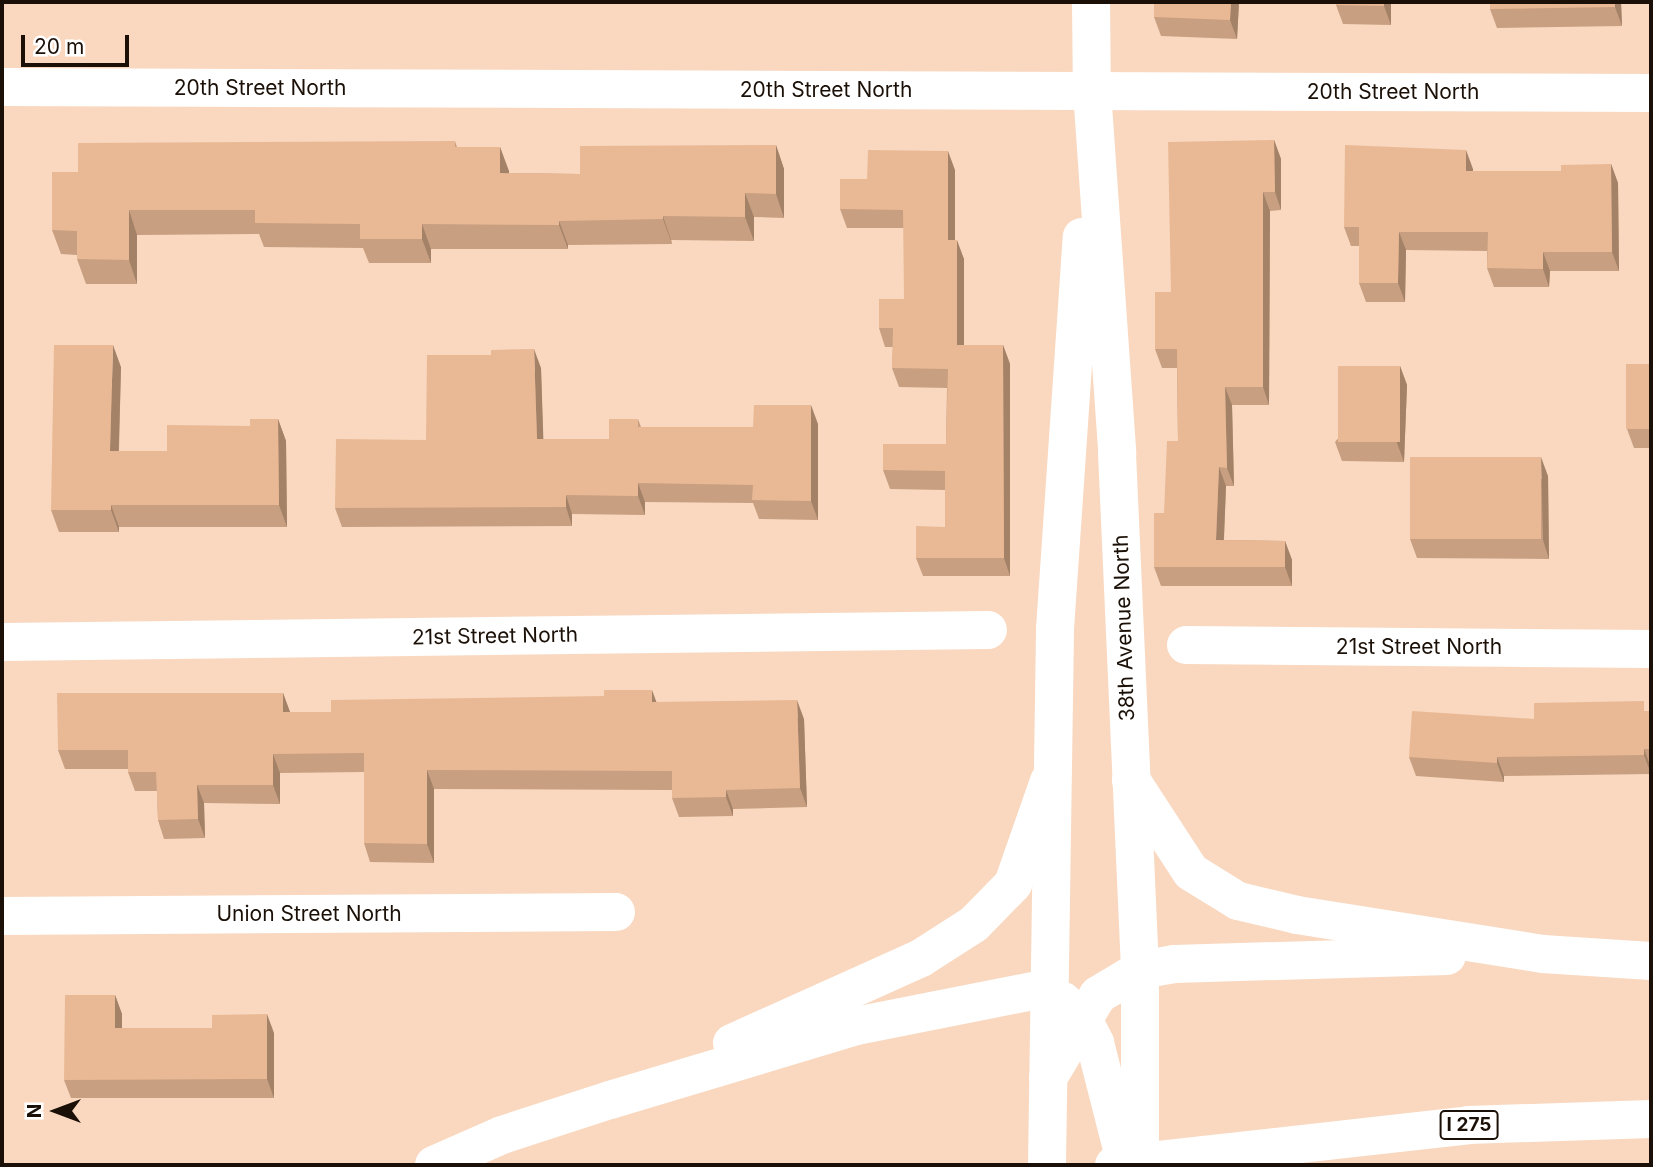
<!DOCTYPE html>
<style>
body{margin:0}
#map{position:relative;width:1653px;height:1167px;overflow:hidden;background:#f9d8bf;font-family:Inter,sans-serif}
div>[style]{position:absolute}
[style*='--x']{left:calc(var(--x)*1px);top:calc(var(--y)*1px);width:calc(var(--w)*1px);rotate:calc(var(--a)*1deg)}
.minor>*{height:38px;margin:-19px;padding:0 19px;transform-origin:19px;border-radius:19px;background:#fff}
.major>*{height:38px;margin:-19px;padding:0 19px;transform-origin:19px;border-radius:19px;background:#fff}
.highway>*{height:38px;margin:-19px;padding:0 19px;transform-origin:19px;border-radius:19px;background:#fff}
.wall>*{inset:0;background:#c89f80}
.shaded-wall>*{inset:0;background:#a38268}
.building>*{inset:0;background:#e9b995;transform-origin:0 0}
span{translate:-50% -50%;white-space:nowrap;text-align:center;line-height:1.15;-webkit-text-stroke:6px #fff;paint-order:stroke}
.shield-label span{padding:2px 5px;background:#fff;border:2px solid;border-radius:5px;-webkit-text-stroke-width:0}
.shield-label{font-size:19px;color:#1b1007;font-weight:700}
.street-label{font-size:21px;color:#1b1007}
.frame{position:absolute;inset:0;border:4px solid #1b1007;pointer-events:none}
.north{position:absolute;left:21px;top:1076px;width:70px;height:70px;-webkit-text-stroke:5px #fff;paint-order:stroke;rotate:270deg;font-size:19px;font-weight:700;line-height:28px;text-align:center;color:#1b1007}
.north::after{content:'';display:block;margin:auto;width:24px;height:32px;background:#1b1007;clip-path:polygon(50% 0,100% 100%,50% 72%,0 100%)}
.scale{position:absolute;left:21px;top:35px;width:108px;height:32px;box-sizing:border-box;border:4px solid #1b1007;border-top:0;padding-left:9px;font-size:21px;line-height:24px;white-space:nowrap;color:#1b1007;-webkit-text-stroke:5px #fff;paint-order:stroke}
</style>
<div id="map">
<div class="minor">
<i style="--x:2;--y:87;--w:1649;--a:0.21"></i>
<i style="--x:2;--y:642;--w:986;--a:-0.7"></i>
<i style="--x:1186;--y:645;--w:465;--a:0.5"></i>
<i style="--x:2;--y:916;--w:614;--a:-0.37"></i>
</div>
<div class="major">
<i style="--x:1091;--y:2;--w:89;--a:89.4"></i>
<i style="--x:1092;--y:91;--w:363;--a:86"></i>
<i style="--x:1117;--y:453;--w:518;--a:87.45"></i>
<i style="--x:1140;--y:970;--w:195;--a:90"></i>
<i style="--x:1063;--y:1001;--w:27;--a:42"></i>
<i style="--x:1083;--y:1019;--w:27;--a:63"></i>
<i style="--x:1095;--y:1043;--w:118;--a:75.7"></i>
<i style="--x:1047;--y:1165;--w:536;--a:-89.14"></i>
<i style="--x:1055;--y:629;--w:393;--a:-86.1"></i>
</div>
<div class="highway">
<i style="--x:1131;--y:780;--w:110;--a:56.9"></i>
<i style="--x:1191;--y:872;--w:55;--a:31.7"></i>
<i style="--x:1238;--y:901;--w:61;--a:13.3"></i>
<i style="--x:1297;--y:915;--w:249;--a:9"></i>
<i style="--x:1543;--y:954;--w:108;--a:3.7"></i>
<i style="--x:732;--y:1043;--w:207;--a:-24.2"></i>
<i style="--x:921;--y:958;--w:63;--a:-32.7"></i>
<i style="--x:974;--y:924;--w:56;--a:-45.7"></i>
<i style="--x:1013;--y:884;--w:109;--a:-70.7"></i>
<i style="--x:1048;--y:1078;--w:97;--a:-58.9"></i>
<i style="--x:1098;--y:995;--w:49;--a:-30.8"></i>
<i style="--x:1140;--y:970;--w:35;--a:-10"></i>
<i style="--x:1174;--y:964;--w:273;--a:-1.7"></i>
<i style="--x:434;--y:1165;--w:74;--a:-23.8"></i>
<i style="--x:502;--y:1135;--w:114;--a:-18"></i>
<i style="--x:610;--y:1100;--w:257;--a:-16.7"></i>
<i style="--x:856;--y:1026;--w:196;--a:-11.2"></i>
<i style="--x:1114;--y:1165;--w:356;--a:-6.4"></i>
<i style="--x:1468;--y:1125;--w:183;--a:-1.9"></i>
</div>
<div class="wall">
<i style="clip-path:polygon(1239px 2px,1237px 39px,1161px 36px,1154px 17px)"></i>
<i style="clip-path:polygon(1337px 2px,1391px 2px,1391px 25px,1343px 24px,1336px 5px)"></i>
<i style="clip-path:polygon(1490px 2px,1621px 2px,1622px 26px,1497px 28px,1490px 9px)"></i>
<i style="clip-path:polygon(1274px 140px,1281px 159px,1281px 210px,1270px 211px,1269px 405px,1232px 405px,1234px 486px,1226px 486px,1224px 540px,1285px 541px,1292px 560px,1292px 586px,1161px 586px,1154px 567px,1178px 441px,1177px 368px,1162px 368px,1155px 349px,1171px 292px)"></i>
<i style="clip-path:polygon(455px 141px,457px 147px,500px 147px,509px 173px,580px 174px,776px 145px,784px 169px,784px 218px,754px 217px,754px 241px,671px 240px,672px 244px,568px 245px,568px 249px,431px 249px,431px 263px,369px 263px,363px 248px,264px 247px,259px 234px,137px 235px,137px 284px,86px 284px,77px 259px,77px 255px,61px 254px,52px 230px,78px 172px)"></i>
<i style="clip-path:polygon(1611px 164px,1618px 183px,1619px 271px,1550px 271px,1549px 287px,1494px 287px,1487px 268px,1487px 251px,1406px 250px,1405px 302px,1366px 302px,1359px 283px,1359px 246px,1351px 246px,1344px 227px,1473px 169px,1473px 171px,1561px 171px)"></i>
<i style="clip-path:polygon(955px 170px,955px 240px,964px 259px,964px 345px,1003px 345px,1010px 364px,1010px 576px,923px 576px,916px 558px,945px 527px,945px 490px,890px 489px,883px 470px,946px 444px,947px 388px,899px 387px,892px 368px,893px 347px,885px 347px,879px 328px,904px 299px,904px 228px,847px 228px,840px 209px,867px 179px)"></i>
<i style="clip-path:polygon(1651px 364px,1651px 448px,1634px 448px,1627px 429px)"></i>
<i style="clip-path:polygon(1400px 366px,1407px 385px,1404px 462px,1342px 461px,1335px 442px)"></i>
<i style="clip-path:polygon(121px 367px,119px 451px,167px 451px,250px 426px,278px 419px,286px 441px,287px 527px,119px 527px,119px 532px,59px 532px,51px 510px)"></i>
<i style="clip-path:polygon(541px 368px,543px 439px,609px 439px,638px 419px,641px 427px,753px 427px,818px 424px,818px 520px,759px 519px,753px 503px,645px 502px,645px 515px,572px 514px,572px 526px,342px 527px,335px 508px,426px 440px)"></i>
<i style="clip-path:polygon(1548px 476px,1549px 559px,1417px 558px,1410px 539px)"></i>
<i style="clip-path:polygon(283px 693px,290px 712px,331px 712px,656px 702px,804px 719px,807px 807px,733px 809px,733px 816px,679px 817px,672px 798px,672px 790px,434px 789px,434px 863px,370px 862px,364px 843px,364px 772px,280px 773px,280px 804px,204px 803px,205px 838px,164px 839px,158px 820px,157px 791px,135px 791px,128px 772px,128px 769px,65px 769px,58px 750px)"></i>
<i style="clip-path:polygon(1651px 711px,1651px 774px,1504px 776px,1504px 782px,1416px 776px,1409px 757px,1534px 719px)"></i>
<i style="clip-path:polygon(115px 995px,122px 1014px,122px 1028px,274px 1033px,274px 1098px,71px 1098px,64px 1080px)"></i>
</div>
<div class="shaded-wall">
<i style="clip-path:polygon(1231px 2px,1239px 2px,1237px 39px,1230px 20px)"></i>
<i style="clip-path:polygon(1384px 2px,1391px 2px,1391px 25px,1384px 6px)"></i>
<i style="clip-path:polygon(1615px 2px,1621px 2px,1622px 26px,1615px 7px)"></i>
<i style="clip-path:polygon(1274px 140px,1281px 159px,1281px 210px,1275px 192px)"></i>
<i style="clip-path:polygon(776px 145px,784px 169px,784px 218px,776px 194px)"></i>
<i style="clip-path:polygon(500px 147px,509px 171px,509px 197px,500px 173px)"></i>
<i style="clip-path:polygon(1466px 150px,1473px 169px,1473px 190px,1466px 171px)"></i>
<i style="clip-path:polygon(948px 151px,955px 170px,955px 259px,948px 240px)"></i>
<i style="clip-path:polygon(1611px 164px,1618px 183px,1619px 271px,1612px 252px)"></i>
<i style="clip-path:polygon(1263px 192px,1270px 211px,1269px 405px,1263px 387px)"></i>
<i style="clip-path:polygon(745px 193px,754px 217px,754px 241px,745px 217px)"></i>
<i style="clip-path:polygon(129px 210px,137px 235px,137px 284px,129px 260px)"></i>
<i style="clip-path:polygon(663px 216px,671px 240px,672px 244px,663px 219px)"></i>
<i style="clip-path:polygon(559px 221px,568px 245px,568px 249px,559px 225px)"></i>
<i style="clip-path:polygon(422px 224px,431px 249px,431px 263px,422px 239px)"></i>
<i style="clip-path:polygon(1399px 232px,1406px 250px,1405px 302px,1398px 283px)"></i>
<i style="clip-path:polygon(957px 240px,964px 259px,964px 364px,957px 345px)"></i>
<i style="clip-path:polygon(1543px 252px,1550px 271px,1549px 287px,1543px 269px)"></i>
<i style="clip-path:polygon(113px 345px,121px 367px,118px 473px,110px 451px)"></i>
<i style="clip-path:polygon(1003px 345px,1010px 364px,1010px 576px,1004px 558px)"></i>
<i style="clip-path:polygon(534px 349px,541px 368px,544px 458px,537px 439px)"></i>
<i style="clip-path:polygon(1400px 366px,1407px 385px,1404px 462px,1397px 443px)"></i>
<i style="clip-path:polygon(1225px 387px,1232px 405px,1234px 486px,1227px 468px)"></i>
<i style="clip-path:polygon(811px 405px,818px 424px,818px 520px,811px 501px)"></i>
<i style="clip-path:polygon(278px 419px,286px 441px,287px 527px,279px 505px)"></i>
<i style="clip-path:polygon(1541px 457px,1548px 476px,1549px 559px,1543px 540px)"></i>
<i style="clip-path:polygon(1219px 467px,1226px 486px,1223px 559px,1216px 540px)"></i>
<i style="clip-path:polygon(638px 483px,645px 502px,645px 515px,638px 496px)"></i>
<i style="clip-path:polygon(566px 495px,572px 514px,572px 526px,566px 507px)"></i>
<i style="clip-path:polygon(111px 505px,119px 527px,119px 532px,111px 510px)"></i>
<i style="clip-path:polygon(1285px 541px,1292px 560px,1292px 586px,1285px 567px)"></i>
<i style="clip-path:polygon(652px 690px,659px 709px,652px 702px)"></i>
<i style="clip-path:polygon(283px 693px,290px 712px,283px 712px)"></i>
<i style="clip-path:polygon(797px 700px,804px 719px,807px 807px,800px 788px)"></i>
<i style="clip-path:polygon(1644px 749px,1651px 768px,1651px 774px,1644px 755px)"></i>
<i style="clip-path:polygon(273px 754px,280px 773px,280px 804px,273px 785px)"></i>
<i style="clip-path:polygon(1497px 757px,1504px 776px,1504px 782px,1497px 763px)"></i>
<i style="clip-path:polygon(427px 770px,434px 789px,434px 863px,427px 844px)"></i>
<i style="clip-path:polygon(197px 785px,204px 803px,205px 838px,198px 819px)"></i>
<i style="clip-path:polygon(726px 790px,733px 809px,733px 816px,726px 797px)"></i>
<i style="clip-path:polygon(115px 995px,122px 1014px,122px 1047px,115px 1028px)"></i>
<i style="clip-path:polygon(267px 1014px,274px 1033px,274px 1098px,267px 1079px)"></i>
</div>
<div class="building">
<i style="clip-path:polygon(1154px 2px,1231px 2px,1230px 20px,1154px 17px)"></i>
<i style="clip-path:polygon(1337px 2px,1384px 2px,1384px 6px,1336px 5px)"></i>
<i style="clip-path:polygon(1490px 2px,1615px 2px,1615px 7px,1490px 9px)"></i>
<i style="clip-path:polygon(1274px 140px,1275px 192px,1263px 192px,1263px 387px,1225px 387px,1227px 468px,1219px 467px,1216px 540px,1285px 541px,1285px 567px,1154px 567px,1154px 513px,1164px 513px,1167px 441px,1178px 441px,1177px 349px,1155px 349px,1155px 292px,1171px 292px,1168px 142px)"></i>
<i style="clip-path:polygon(455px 141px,455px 147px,500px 147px,500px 173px,580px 174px,580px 146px,776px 145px,776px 194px,745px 193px,745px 217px,663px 216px,663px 219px,559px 221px,559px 225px,422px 224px,422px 239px,360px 239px,360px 224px,255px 223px,255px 210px,129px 210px,129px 260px,77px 259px,77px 231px,52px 230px,52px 172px,78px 172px,78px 143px)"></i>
<i style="clip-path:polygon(1345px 145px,1466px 150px,1466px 171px,1561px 171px,1561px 165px,1611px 164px,1612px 252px,1543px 252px,1543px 269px,1487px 268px,1488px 232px,1399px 232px,1398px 283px,1359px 283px,1359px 227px,1344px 227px)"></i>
<i style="clip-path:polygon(868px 150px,948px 151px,948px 240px,957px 240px,957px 345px,1003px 345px,1004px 558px,916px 558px,916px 526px,945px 527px,945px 471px,883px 470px,883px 444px,946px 444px,948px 369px,892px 368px,893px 328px,879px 328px,879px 299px,904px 299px,903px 210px,840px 209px,840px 179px,867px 179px)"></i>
<i style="clip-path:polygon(54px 345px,113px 345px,110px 451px,167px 451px,167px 425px,250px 426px,250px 419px,278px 419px,279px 505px,111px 505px,111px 510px,51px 510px)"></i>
<i style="clip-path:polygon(534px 349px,537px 439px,609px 439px,609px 419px,638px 419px,638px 427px,753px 427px,754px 405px,811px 405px,811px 501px,752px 500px,753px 485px,638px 483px,638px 496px,566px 495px,566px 507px,335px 508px,336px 439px,426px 440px,427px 355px,491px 355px,491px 350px)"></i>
<i style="left:1626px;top:364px;width:25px;height:65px"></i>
<i style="left:1338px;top:366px;width:62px;height:76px"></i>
<i style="left:1410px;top:457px;width:131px;height:82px"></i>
<i style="clip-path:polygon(604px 690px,652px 690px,652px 702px,797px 700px,800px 788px,726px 790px,726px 797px,672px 798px,672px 771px,427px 770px,427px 844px,364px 843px,364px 753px,273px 754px,273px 785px,197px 785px,198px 819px,158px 820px,156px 772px,128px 772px,128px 750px,58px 750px,57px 693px,283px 693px,283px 712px,331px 712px,331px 700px,604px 696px)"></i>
<i style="clip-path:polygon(1644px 701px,1644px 711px,1651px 711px,1651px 749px,1644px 749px,1644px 755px,1497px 757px,1497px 763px,1409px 757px,1412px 711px,1534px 719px,1534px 703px)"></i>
<i style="clip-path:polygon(65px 995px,115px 995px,115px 1028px,212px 1028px,212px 1015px,267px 1014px,267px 1079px,64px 1080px)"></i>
</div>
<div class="shield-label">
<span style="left:1469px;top:1125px">I 275</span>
</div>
<div class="street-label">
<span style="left:260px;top:88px">20th Street North</span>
<span style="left:826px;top:90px">20th Street North</span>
<span style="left:1393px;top:92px">20th Street North</span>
<span style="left:1124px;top:628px;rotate:-92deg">38th Avenue North</span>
<span style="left:495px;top:636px;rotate:-1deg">21st Street North</span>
<span style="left:1419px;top:647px">21st Street North</span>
<span style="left:309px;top:914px">Union Street North</span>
</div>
<div class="frame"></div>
<div class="north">N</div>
<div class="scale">20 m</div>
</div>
